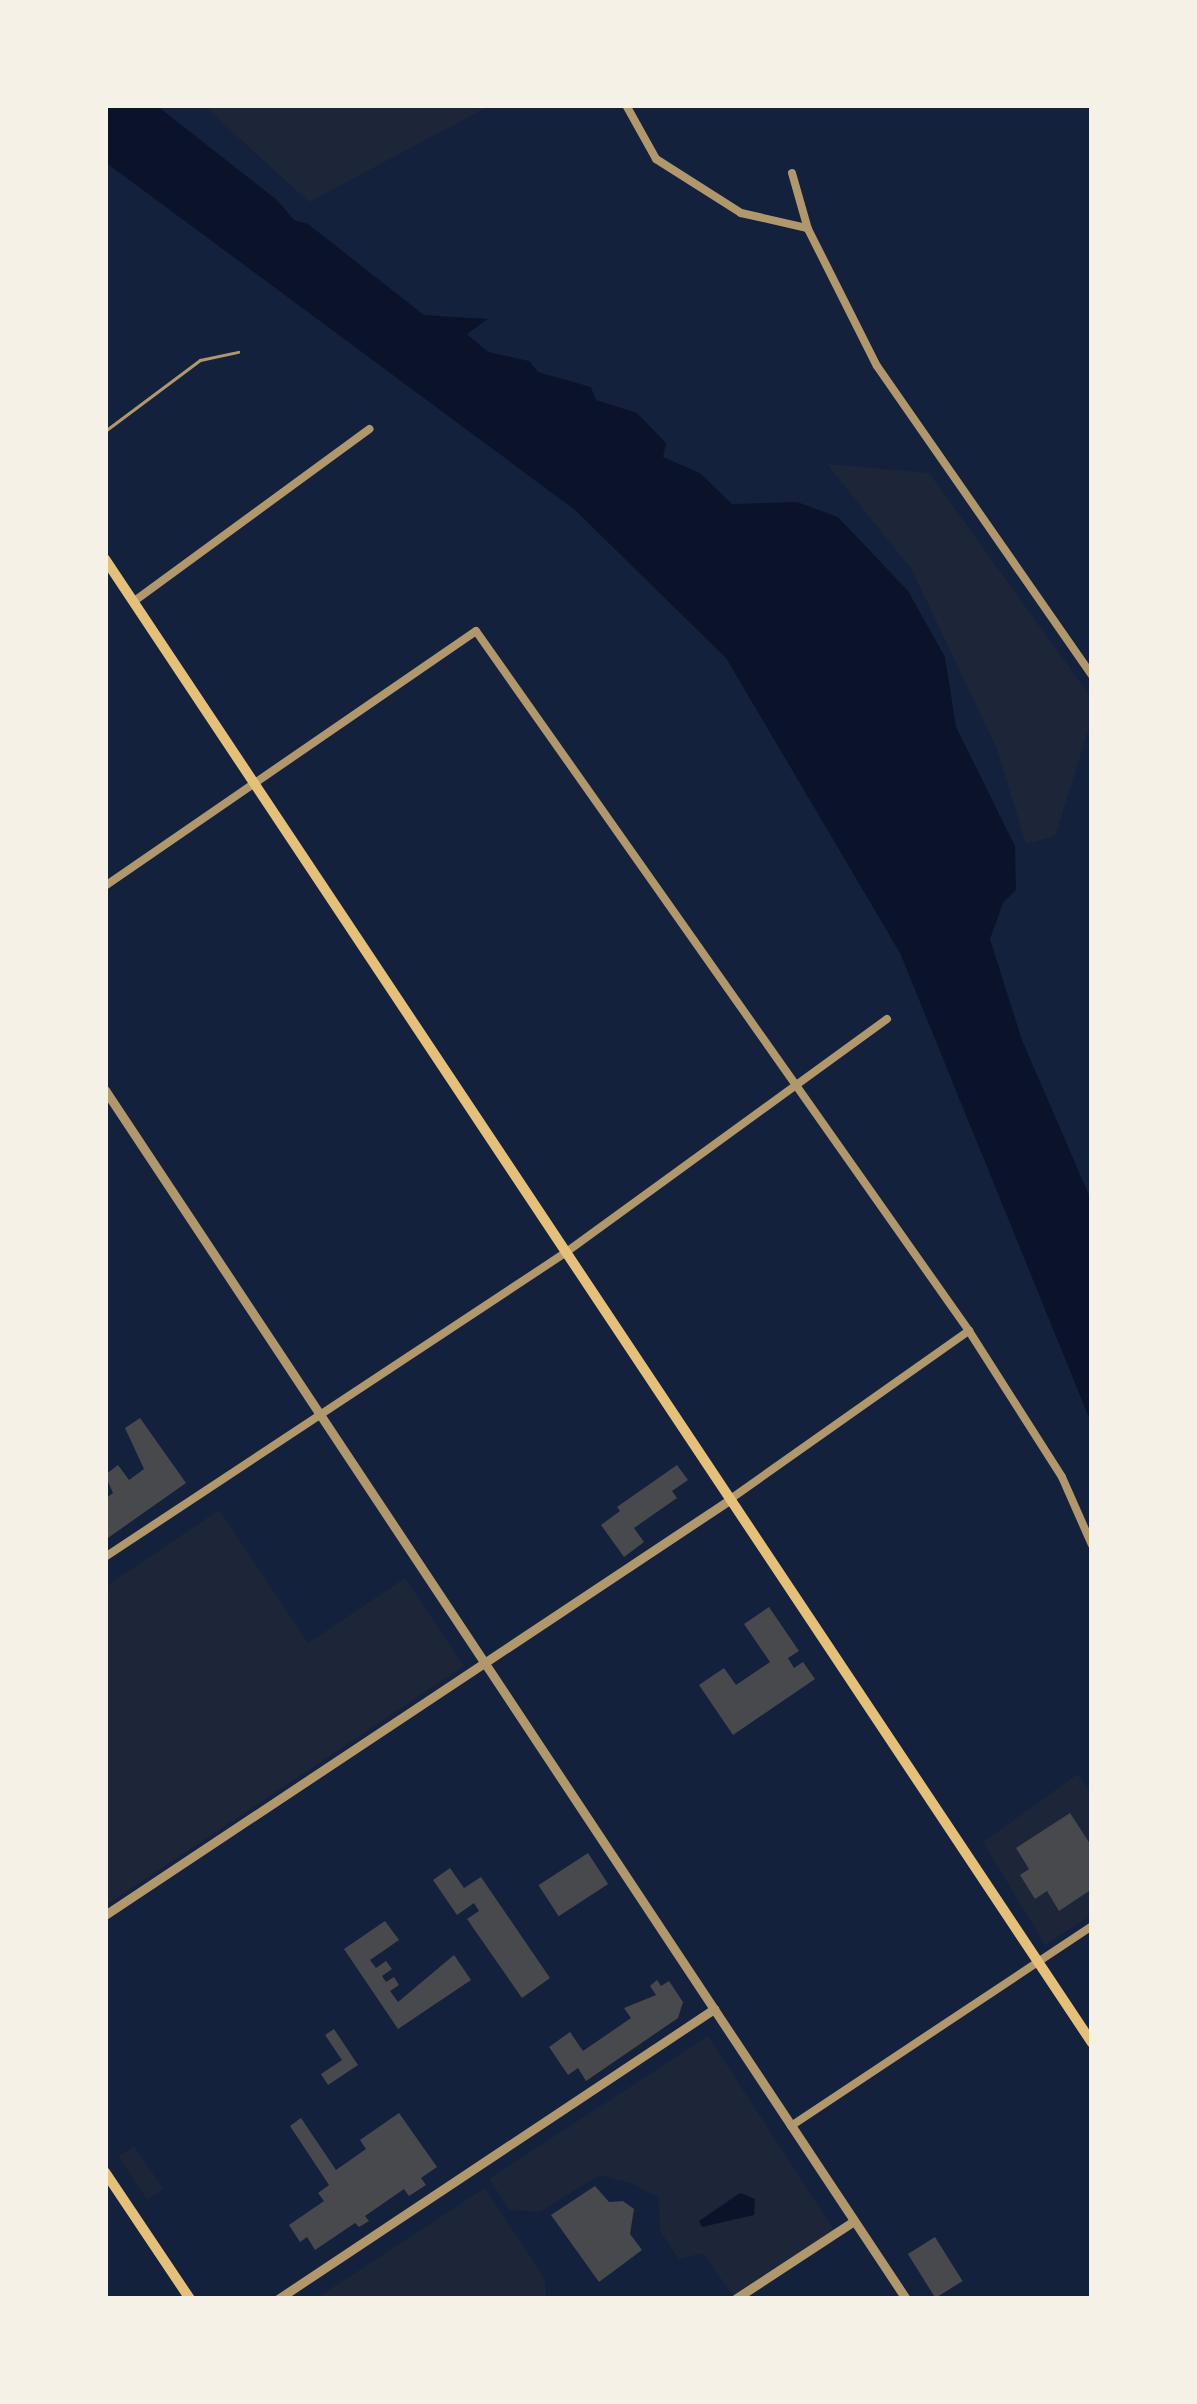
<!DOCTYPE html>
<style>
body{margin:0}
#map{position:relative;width:1197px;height:2404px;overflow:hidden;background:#14213d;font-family:Commissioner,sans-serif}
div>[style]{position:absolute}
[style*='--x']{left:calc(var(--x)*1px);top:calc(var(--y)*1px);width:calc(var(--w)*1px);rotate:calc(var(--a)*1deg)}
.green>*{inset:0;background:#1d2539;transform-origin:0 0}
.water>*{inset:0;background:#0b132b}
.building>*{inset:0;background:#48494c;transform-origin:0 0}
.service>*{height:3px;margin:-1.5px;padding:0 1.5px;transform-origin:1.5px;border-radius:1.5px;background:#b1986c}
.minor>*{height:8px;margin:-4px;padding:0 4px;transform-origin:4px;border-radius:4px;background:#b1986c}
.tertiary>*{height:9px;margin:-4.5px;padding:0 4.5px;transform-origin:4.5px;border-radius:4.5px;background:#b1986c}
.secondary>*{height:10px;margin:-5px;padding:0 5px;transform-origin:5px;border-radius:5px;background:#e5c07b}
.primary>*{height:10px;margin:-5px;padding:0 5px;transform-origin:5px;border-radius:5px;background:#e5c07b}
span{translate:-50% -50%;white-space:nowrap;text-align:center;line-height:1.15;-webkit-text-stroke:9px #f6f1e7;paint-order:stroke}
.frame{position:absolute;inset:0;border:108px solid #f6f1e7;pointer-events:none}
</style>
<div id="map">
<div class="green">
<i style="clip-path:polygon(203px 105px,491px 105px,309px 202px)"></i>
<i style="clip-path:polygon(827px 464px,929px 473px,1092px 699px,1092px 718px,1055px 836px,1026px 844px,997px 749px,912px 570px)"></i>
<i style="clip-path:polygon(219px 1510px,308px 1643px,405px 1578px,464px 1666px,105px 1906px,105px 1587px)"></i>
<i style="clip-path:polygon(1078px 1774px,1092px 1796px,1092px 1915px,1045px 1945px,983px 1842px)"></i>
<i style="clip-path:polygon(708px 2036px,834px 2230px,734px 2297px,703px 2253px,679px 2259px,660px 2231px,659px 2198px,633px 2184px,599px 2175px,540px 2212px,510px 2210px,489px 2179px)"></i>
<i style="left:134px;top:2146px;width:52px;height:19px;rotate:56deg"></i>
<i style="clip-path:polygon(485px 2188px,544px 2278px,547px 2299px,315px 2299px)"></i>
</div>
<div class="water">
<i style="clip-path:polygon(105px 105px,156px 105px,277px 200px,294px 220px,308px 224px,424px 315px,488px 319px,467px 334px,488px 352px,529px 361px,538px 372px,591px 387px,596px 400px,637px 413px,666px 443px,663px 457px,700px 473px,732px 504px,797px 502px,838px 517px,908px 591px,945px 657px,956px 727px,1015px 846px,1016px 890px,1003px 903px,990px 939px,1022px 1040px,1092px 1202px,1092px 1425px,900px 953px,726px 658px,575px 510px,105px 162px)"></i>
<i style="clip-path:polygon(740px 2193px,755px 2199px,754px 2215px,702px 2227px,699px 2221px)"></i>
</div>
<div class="building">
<i style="clip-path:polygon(140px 1418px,186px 1483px,105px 1540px,105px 1499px,113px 1493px,105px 1475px,118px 1465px,129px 1480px,144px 1469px,125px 1428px)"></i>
<i style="clip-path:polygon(677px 1465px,688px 1480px,672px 1491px,677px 1498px,634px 1528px,644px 1542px,624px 1557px,601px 1525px,620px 1511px,617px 1507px)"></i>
<i style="clip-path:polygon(769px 1607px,799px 1651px,788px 1658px,794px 1668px,803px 1662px,815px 1679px,733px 1735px,699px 1685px,724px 1668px,736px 1685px,770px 1662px,744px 1624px)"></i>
<i style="clip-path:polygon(1070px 1813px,1092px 1847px,1092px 1889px,1059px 1911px,1047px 1891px,1035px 1899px,1020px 1875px,1029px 1869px,1016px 1848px)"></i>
<i style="left:588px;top:1853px;width:37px;height:59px;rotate:57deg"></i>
<i style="clip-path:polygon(450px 1868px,464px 1888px,481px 1877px,550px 1978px,522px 1998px,467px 1919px,479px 1911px,474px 1903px,457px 1915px,433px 1880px)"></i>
<i style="clip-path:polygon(385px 1921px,399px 1940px,370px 1960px,376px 1968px,386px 1961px,392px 1969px,382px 1976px,386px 1982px,394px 1977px,399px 1985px,390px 1991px,398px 2002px,454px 1955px,471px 1980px,398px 2029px,344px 1949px)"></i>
<i style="clip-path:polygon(657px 1980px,661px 1986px,669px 1981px,683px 2002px,678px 2018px,586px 2081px,578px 2068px,568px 2075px,549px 2047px,570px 2032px,583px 2051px,631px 2018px,624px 2008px,656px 1995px,650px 1986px)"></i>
<i style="clip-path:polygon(334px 2029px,358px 2065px,328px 2085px,321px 2074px,342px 2060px,325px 2035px)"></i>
<i style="clip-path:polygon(399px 2113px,437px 2167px,421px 2178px,426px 2185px,409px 2196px,404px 2189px,365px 2216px,369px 2221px,359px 2227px,355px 2223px,315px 2250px,307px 2237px,300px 2242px,289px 2225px,324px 2201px,318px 2193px,329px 2185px,290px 2126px,301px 2118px,336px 2170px,366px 2149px,360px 2140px)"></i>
<i style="clip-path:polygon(595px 2186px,609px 2202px,623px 2201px,634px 2209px,630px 2234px,642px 2250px,599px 2282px,551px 2215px)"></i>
<i style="left:935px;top:2237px;width:52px;height:32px;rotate:58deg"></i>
</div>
<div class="service">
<i style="--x:105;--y:431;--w:119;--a:-36.8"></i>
<i style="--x:200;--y:360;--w:39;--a:-12"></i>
</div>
<div class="minor">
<i style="--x:626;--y:105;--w:62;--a:60.9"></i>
<i style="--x:656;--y:159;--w:101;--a:32.4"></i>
<i style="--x:741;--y:213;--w:68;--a:12.8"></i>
<i style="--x:792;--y:173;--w:58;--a:74.1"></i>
<i style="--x:808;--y:229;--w:153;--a:63.3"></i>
<i style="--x:877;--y:366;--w:376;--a:55.2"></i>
<i style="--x:133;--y:602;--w:293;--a:-36.2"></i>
<i style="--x:105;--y:886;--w:450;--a:-34.5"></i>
<i style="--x:476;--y:631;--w:856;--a:54.84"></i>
<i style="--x:969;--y:1331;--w:173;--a:57.5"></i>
<i style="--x:1062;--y:1477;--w:74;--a:66.2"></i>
<i style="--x:729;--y:1500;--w:294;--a:-35.2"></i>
<i style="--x:105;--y:1557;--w:551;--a:-33.46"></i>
<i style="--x:565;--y:1253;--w:398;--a:-36"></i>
<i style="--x:791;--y:2126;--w:361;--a:-33.6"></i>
</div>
<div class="tertiary">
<i style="--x:105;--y:1090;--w:1450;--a:56.47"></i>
<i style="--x:105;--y:1915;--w:748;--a:-33.61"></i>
<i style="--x:278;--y:2299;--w:524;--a:-33.63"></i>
<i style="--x:735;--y:2299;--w:140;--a:-33.3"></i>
</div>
<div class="secondary">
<i style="--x:105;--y:2172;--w:153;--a:56.2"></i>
</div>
<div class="primary">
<i style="--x:105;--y:559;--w:1782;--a:56.37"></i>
</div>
<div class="frame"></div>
</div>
